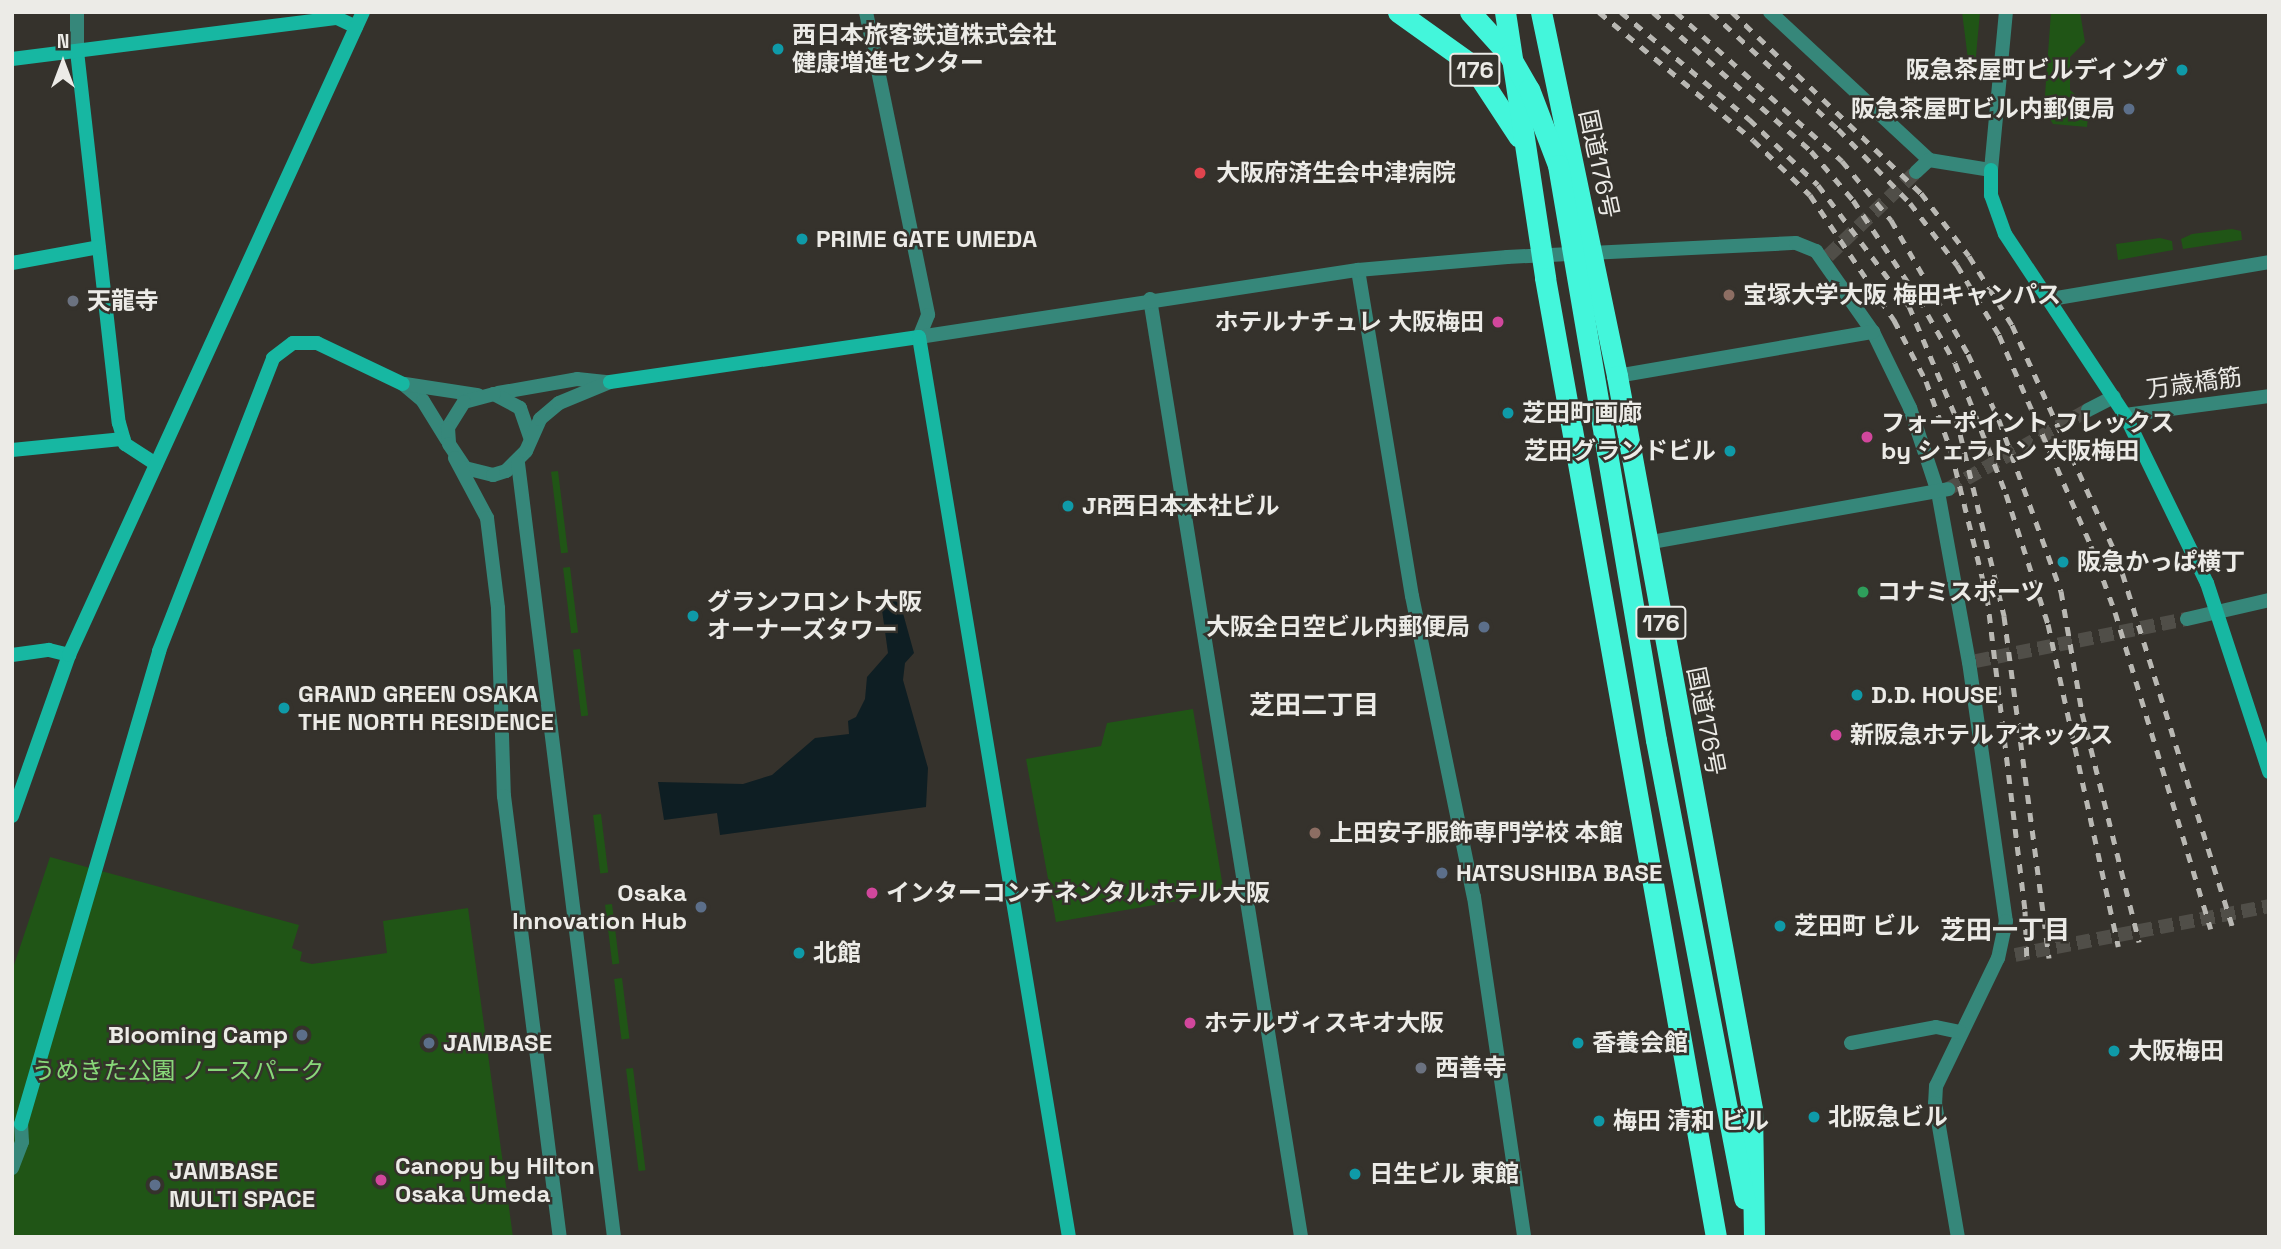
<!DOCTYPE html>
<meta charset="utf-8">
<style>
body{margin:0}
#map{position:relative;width:2281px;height:1249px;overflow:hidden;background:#35322c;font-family:"Space Grotesk","Noto Sans JP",sans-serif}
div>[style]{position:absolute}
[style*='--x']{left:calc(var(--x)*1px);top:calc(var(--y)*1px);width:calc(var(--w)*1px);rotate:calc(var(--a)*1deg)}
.green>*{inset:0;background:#205516;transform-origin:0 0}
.water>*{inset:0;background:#0e1e23}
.street-tunnel>*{height:14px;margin-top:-7px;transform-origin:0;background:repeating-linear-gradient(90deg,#504e48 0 14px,transparent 0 21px)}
.street>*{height:14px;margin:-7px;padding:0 7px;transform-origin:7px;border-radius:7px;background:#36877a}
.secondary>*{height:14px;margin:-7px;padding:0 7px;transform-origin:7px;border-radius:7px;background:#17b7a2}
.highway>*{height:21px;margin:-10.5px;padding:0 10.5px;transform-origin:10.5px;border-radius:10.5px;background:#43f6db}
.rail>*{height:5px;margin-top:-2.5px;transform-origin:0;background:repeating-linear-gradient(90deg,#b9b8b3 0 9px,transparent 0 18px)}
.highway-bridge>*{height:21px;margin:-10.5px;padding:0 10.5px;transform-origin:10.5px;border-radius:10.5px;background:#43f6db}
.dots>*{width:19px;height:19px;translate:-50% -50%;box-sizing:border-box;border:4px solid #35322c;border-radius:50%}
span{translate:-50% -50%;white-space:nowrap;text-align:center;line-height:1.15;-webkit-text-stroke:5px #35322c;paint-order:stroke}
.shield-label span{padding:2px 5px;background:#35322c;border:2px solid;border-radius:5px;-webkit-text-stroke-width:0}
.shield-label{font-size:23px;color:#ecebe7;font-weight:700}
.poi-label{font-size:24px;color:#ecebe7;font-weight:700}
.left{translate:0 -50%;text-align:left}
.right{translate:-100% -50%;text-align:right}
.street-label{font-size:24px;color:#ecebe7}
.park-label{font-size:24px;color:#88d879}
.neighbourhood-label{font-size:26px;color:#ecebe7;font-weight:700}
.frame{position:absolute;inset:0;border:14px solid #ecebe7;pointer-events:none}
.north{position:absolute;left:28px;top:28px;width:70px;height:70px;-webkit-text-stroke:5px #35322c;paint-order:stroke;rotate:0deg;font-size:19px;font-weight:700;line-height:28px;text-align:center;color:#ecebe7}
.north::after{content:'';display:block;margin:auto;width:24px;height:32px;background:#ecebe7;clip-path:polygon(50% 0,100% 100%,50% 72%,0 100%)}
</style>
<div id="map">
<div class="green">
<i style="clip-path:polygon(1962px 12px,1980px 12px,1975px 67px,1969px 67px)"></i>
<i style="clip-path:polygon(2051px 12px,2080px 12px,2085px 42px,2070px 57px,2070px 90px,2089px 107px,2087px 127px,2053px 124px,2044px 109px)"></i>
<i style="clip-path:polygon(2232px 229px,2241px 231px,2242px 240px,2183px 249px,2181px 239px,2192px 234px)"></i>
<i style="clip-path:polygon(2160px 238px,2172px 241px,2173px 250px,2118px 260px,2116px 244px)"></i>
<i style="left:558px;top:471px;width:82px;height:7px;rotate:83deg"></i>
<i style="left:570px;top:567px;width:66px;height:7px;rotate:83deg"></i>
<i style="left:580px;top:649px;width:67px;height:7px;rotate:83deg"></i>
<i style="clip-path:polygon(1193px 709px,1224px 893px,1056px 922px,1026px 759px,1101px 746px,1107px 723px)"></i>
<i style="left:601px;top:814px;width:59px;height:8px;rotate:83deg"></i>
<i style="clip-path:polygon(50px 857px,299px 925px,292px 948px,302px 952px,300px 961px,312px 964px,387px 953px,383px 921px,468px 908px,513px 1237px,12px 1237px,12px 971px)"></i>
<i style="left:612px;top:904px;width:60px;height:7px;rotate:83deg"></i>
<i style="left:622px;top:978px;width:61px;height:8px;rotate:83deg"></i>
<i style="left:633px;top:1068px;width:103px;height:7px;rotate:83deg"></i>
</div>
<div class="water">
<i style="clip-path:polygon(894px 599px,901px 606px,914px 653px,905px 663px,903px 680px,928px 768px,926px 807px,720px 835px,717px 813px,664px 820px,658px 782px,743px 784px,772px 775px,815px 738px,849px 734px,848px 721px,856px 717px,865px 699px,867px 677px,888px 653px,882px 610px)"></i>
</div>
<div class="street-tunnel">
<i style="--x:1828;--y:256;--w:122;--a:-43.7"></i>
<i style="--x:1948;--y:489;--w:161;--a:-29.4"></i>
<i style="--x:1976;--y:661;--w:215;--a:-11.3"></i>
<i style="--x:2015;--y:955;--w:259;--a:-10.9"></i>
</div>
<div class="street">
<i style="--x:77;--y:12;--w:39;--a:90"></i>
<i style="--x:866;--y:12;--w:309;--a:78.4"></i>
<i style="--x:928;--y:315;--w:24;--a:112"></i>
<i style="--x:1770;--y:12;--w:217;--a:42.9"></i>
<i style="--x:1929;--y:160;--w:63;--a:9.2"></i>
<i style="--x:1991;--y:170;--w:159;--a:-84.6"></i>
<i style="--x:1916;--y:172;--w:18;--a:-43"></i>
<i style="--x:1358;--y:270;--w:330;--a:80.6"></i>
<i style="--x:1412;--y:596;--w:307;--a:78.4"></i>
<i style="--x:1474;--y:897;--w:344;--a:81.6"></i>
<i style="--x:1150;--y:299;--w:950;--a:80.85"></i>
<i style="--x:2051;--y:299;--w:221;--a:-9.6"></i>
<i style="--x:919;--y:337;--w:444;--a:-8.7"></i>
<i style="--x:1358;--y:270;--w:150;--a:-5"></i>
<i style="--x:1507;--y:257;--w:289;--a:-2.8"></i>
<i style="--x:1796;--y:243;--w:22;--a:22"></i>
<i style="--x:1816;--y:251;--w:99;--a:54.9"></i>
<i style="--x:1873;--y:332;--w:85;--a:64"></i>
<i style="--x:1910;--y:408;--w:89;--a:71.6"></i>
<i style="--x:1938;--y:492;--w:173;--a:79.7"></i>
<i style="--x:1969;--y:662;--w:262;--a:81.9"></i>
<i style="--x:2006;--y:921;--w:38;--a:102"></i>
<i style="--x:1998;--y:958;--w:142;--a:115.8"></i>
<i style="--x:1936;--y:1086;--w:17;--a:93"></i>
<i style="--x:1935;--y:1103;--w:136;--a:80.3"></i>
<i style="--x:1617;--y:376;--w:260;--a:-9.8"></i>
<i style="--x:403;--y:384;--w:26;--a:40"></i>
<i style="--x:423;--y:401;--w:46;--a:58.4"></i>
<i style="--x:405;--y:384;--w:74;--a:8.6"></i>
<i style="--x:498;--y:393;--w:80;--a:-10"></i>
<i style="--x:577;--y:379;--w:31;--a:6"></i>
<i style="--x:2088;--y:410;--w:29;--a:-27"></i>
<i style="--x:2125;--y:415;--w:145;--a:-7.5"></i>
<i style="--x:530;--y:437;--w:31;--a:-109"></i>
<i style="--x:520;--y:408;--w:30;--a:-152"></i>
<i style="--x:494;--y:394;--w:31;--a:165"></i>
<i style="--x:464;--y:402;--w:31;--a:122"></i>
<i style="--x:448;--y:428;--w:16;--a:86"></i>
<i style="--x:449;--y:444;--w:29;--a:56"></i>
<i style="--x:465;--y:468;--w:29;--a:14"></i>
<i style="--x:493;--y:475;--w:14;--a:-17"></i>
<i style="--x:506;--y:471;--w:28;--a:-45"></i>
<i style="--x:526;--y:451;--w:35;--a:-66"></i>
<i style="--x:540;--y:419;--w:25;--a:-40"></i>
<i style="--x:559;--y:403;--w:55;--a:-22.4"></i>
<i style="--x:455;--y:458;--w:68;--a:61.9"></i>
<i style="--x:487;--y:518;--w:91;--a:83"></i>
<i style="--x:498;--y:608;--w:188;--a:88.2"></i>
<i style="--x:504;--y:796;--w:445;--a:82.8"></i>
<i style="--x:518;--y:463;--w:780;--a:82.93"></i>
<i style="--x:1646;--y:543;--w:307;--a:-10.1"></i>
<i style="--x:2187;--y:619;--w:84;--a:-13"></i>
<i style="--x:1851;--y:1043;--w:86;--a:-10.7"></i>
<i style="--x:1936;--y:1027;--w:25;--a:12"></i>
<i style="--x:12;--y:1168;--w:28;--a:-69"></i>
<i style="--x:22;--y:1142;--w:18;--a:-93"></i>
</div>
<div class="secondary">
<i style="--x:77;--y:51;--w:374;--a:83.6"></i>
<i style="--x:119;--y:423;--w:22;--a:74"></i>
<i style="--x:125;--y:444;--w:37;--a:33"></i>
<i style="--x:12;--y:59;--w:328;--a:-7.2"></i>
<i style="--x:337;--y:18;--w:21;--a:25"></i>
<i style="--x:1991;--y:170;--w:25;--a:90"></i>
<i style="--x:1991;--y:195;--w:41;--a:70.3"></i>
<i style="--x:2005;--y:234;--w:217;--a:56.5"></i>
<i style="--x:2125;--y:415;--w:187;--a:64"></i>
<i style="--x:2207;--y:583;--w:199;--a:71.8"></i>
<i style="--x:12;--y:263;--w:88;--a:-10.4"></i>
<i style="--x:610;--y:382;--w:312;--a:-8.3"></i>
<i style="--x:919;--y:337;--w:912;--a:80.54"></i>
<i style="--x:12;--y:450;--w:112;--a:-5.7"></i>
<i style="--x:12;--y:655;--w:37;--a:-8"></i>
<i style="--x:49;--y:650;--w:21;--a:14"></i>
<i style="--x:12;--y:816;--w:171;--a:-70.5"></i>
<i style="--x:69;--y:655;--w:707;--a:-65.43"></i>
<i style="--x:21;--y:1124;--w:493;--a:-73.7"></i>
<i style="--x:159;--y:651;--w:314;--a:-68.7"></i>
<i style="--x:273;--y:358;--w:25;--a:-37"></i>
<i style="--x:293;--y:343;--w:24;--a:0"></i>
<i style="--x:317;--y:343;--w:95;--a:25.5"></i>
</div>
<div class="highway">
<i style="--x:1398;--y:12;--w:90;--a:35.5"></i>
<i style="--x:1471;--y:64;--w:87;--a:56.7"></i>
<i style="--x:1505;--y:12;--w:269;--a:81.4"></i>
<i style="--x:1545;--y:278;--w:974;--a:79.89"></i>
<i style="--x:1541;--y:12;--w:372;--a:78.2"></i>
<i style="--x:1617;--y:376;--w:745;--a:79.56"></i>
<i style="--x:1752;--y:1109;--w:128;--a:89.1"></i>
<i style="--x:1656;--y:740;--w:467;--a:79.1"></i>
</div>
<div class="rail">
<i style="--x:1599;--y:12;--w:200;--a:39.7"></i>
<i style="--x:1753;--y:140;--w:79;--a:44"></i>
<i style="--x:1810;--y:195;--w:151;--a:56.1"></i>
<i style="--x:1894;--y:320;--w:69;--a:62.3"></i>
<i style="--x:1926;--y:381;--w:74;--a:70.3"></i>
<i style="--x:1951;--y:451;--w:149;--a:76.1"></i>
<i style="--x:1987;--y:596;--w:317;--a:83.1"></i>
<i style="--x:2025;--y:911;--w:51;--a:87.8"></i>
<i style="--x:1621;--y:12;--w:167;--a:39.9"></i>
<i style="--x:1749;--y:119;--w:95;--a:43.7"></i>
<i style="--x:1818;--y:185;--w:151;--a:53.1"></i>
<i style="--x:1909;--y:306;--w:121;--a:67.1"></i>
<i style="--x:1956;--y:417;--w:205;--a:76.4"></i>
<i style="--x:2004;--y:616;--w:345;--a:82.5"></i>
<i style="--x:1653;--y:12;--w:210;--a:41.3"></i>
<i style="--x:1811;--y:151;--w:65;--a:49.4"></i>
<i style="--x:1853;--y:200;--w:119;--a:56.3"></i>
<i style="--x:1919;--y:299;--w:73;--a:60.6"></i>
<i style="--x:1955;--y:363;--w:141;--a:68.7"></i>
<i style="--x:2006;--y:494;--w:137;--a:72.1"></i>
<i style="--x:2048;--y:624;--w:330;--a:77.7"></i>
<i style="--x:1676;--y:12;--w:223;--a:41.9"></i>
<i style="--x:1842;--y:161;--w:77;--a:50.3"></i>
<i style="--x:1891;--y:220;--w:155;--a:60.1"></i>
<i style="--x:1968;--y:354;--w:73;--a:64.8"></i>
<i style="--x:1999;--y:420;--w:182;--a:70.1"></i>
<i style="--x:2061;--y:591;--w:124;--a:80.2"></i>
<i style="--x:2082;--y:713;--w:236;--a:76"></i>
<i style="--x:1711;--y:12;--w:173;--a:42.7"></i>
<i style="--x:1838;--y:129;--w:103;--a:45.8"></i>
<i style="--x:1910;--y:203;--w:78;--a:52.8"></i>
<i style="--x:1957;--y:265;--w:82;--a:59"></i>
<i style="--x:1999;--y:335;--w:230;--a:66.4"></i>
<i style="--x:2091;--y:546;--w:70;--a:70"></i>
<i style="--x:2115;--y:612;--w:331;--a:73.2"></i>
<i style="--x:1732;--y:12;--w:262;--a:43.8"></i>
<i style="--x:1921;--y:193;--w:79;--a:52.7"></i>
<i style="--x:1969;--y:256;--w:81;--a:58.1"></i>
<i style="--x:2012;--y:325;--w:254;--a:65.6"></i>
<i style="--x:2117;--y:556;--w:387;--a:72.7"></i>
</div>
<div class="highway-bridge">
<i style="--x:1470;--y:12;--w:58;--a:47.8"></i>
<i style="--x:1509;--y:55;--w:39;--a:60"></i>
<i style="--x:1529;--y:89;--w:81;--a:69.1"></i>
<i style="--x:1558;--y:165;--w:583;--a:80.33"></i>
</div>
<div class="dots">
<i style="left:778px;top:49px;background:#0f9aa8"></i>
<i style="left:2182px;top:70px;background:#0f9aa8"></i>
<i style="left:2129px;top:109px;background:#5c6f8a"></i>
<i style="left:1200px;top:173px;background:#e0444e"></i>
<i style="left:802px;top:239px;background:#0f9aa8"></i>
<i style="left:1729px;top:295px;background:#8d6e63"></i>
<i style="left:73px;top:301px;background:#6b7280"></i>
<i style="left:1498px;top:322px;background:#d1479c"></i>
<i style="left:1508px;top:413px;background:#0f9aa8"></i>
<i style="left:1867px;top:437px;background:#d1479c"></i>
<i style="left:1730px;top:451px;background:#0f9aa8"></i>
<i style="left:1068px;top:506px;background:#0f9aa8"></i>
<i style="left:2063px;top:562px;background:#0f9aa8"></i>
<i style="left:1863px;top:592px;background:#2e9e5b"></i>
<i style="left:693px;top:616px;background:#0f9aa8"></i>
<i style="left:1484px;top:627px;background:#5c6f8a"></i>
<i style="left:1857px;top:695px;background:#0f9aa8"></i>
<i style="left:284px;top:708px;background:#0f9aa8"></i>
<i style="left:1836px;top:735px;background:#d1479c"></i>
<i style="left:1315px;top:833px;background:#8d6e63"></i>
<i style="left:1442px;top:873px;background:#5c6f8a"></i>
<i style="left:872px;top:893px;background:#d1479c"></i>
<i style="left:701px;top:907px;background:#5c6f8a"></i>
<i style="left:1780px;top:926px;background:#0f9aa8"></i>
<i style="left:799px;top:953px;background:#0f9aa8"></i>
<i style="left:1190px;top:1023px;background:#d1479c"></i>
<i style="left:302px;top:1035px;background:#5c6f8a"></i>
<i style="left:429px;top:1043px;background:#5c6f8a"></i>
<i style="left:1578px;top:1043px;background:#0f9aa8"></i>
<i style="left:2114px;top:1051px;background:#0f9aa8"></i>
<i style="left:1421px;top:1068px;background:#6b7280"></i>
<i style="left:1814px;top:1117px;background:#0f9aa8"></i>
<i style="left:1599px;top:1121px;background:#0f9aa8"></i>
<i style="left:1355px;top:1174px;background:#0f9aa8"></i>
<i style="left:381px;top:1180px;background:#d1479c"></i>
<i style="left:155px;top:1185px;background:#5c6f8a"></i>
</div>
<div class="shield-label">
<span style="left:1475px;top:70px">176</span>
<span style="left:1661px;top:623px">176</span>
</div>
<div class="poi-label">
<span class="left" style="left:792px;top:49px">西日本旅客鉄道株式会社<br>健康増進センター</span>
<span class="right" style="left:2168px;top:70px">阪急茶屋町ビルディング</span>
<span class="right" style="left:2115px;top:109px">阪急茶屋町ビル内郵便局</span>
<span class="left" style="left:1216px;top:173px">大阪府済生会中津病院</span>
<span class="left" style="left:816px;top:239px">PRIME GATE UMEDA</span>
<span class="left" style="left:1743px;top:295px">宝塚大学大阪 梅田キャンパス</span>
<span class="left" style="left:87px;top:301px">天龍寺</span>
<span class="right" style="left:1484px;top:322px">ホテルナチュレ 大阪梅田</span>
<span class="left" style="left:1522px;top:413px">芝田町画廊</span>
<span class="left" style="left:1881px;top:437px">フォーポイント フレックス<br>by シェラトン 大阪梅田</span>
<span class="right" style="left:1716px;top:451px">芝田グランドビル</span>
<span class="left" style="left:1082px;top:506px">JR西日本本社ビル</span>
<span class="left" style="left:2077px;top:562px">阪急かっぱ横丁</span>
<span class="left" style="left:1877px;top:592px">コナミスポーツ</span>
<span class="left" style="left:707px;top:616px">グランフロント大阪<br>オーナーズタワー</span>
<span class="right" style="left:1470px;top:627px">大阪全日空ビル内郵便局</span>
<span class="left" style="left:298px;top:708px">GRAND GREEN OSAKA<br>THE NORTH RESIDENCE</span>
<span class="left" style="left:1871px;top:695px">D.D. HOUSE</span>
<span class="left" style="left:1850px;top:735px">新阪急ホテルアネックス</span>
<span class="left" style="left:1329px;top:833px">上田安子服飾専門学校 本館</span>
<span class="left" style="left:1456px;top:873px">HATSUSHIBA BASE</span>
<span class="right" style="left:687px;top:907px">Osaka<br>Innovation Hub</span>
<span class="left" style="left:886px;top:893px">インターコンチネンタルホテル大阪</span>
<span class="left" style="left:1794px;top:926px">芝田町 ビル</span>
<span class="left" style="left:813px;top:953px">北館</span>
<span class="left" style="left:1204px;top:1023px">ホテルヴィスキオ大阪</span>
<span class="right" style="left:288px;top:1035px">Blooming Camp</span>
<span class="left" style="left:443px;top:1043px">JAMBASE</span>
<span class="left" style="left:1592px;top:1043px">香養会館</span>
<span class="left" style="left:2128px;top:1051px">大阪梅田</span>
<span class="left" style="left:1435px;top:1068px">西善寺</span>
<span class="left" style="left:1828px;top:1117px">北阪急ビル</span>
<span class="left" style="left:1613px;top:1121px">梅田 清和 ビル</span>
<span class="left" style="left:395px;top:1180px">Canopy by Hilton<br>Osaka Umeda</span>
<span class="left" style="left:169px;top:1185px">JAMBASE<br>MULTI SPACE</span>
<span class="left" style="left:1369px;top:1174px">日生ビル 東館</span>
</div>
<div class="street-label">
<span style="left:1599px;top:164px;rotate:78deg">国道176号</span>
<span style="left:2194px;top:383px;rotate:-8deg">万歳橋筋</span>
<span style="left:1706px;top:721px;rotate:79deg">国道176号</span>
</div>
<div class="park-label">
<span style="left:178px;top:1071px">うめきた公園 ノースパーク</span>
</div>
<div class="neighbourhood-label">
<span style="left:1314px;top:706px">芝田二丁目</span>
<span style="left:2005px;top:931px">芝田一丁目</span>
</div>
<div class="frame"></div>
<div class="north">N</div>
</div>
